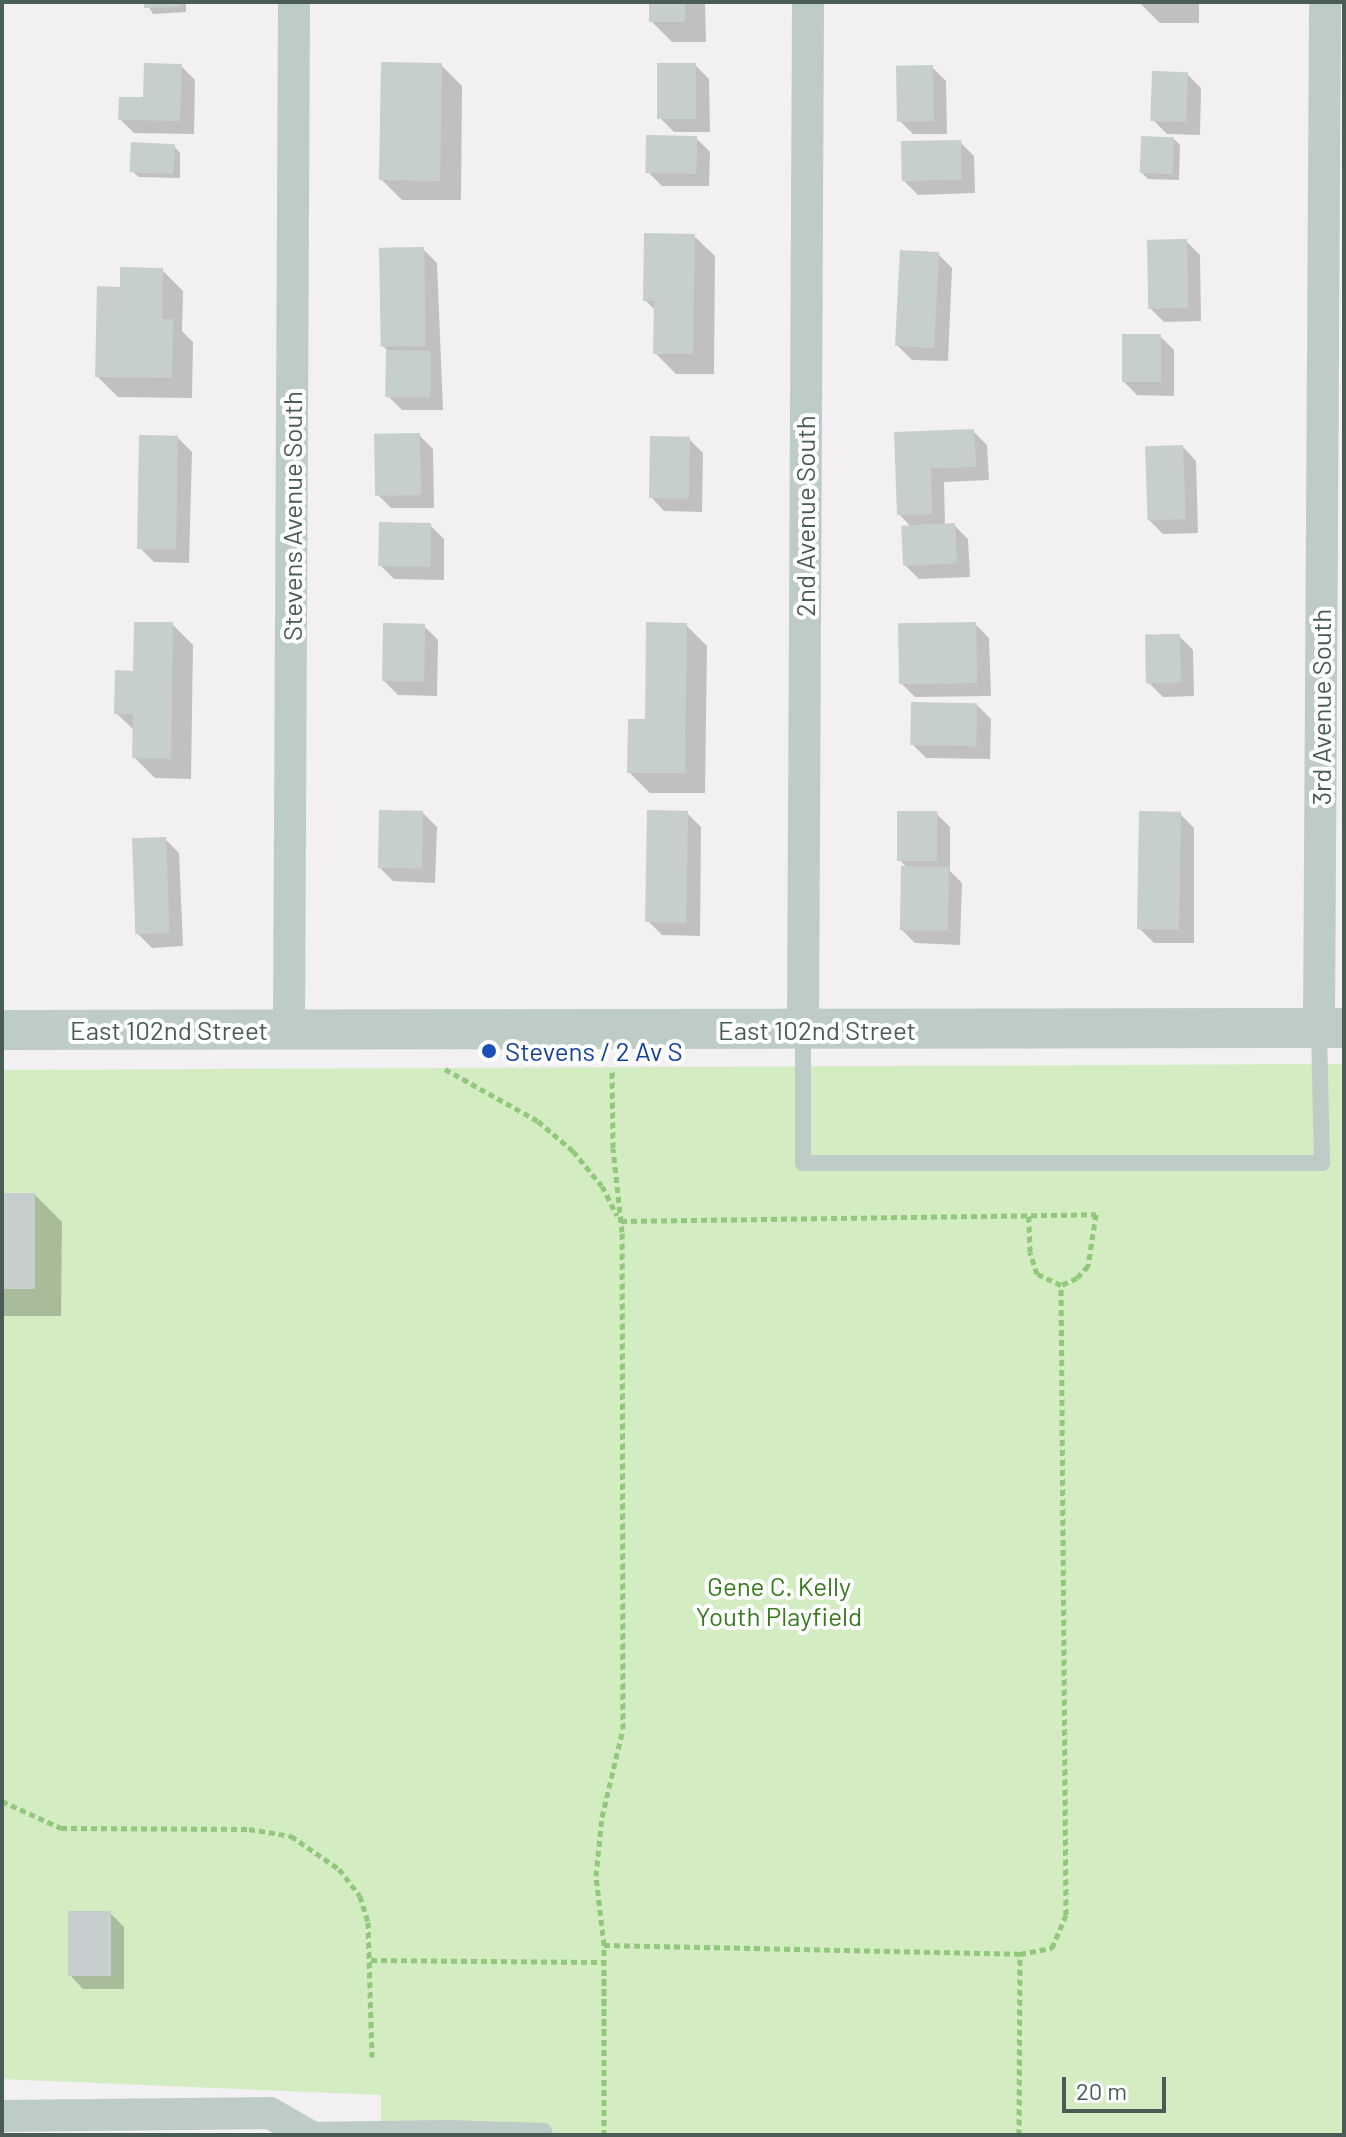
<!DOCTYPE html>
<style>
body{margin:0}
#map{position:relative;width:1346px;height:2137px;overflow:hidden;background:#f2f0f2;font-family:Barlow,sans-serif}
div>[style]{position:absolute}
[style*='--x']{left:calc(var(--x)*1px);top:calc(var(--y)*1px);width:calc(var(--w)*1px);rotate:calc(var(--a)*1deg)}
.green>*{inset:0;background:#d3ecc2}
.shadow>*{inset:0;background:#0003}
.building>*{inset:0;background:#c7cfce;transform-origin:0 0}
.path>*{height:5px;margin-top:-2.5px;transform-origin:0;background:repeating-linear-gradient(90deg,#91c87c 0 6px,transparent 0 10px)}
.service>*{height:16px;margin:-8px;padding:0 8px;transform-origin:8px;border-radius:8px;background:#bdccc6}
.minor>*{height:32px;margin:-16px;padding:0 16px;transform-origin:16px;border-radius:16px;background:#bdccc6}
.tertiary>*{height:40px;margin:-20px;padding:0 20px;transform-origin:20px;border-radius:20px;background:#bdccc6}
.dots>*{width:22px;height:22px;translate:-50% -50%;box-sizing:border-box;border:4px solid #fff;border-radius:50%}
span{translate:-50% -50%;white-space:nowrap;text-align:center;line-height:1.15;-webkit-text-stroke:8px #fff;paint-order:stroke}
.street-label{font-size:26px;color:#495c56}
.transit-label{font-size:26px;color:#164399}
.left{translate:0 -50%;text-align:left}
.park-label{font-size:26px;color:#387a1e}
.frame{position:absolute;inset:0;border:4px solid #495c56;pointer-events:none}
.scale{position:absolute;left:1062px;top:2077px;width:104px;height:36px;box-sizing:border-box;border:4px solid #495c56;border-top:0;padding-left:10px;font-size:24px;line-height:28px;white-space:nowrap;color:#495c56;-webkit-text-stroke:6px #fff;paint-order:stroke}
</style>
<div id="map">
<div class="green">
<i style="clip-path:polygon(1344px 1064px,1344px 2135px,381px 2135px,381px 2095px,2px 2079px,2px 1070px)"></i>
</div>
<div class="shadow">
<i style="clip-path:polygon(146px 2px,186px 2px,186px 12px,153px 14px)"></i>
<i style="clip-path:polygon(651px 2px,705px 2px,706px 42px,672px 42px,651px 21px)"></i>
<i style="clip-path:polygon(1139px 2px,1199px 2px,1199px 23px,1160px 23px)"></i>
<i style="clip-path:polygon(441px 65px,462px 86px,461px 200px,402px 200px,381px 179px)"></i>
<i style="clip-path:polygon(695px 65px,709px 79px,710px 132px,674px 132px,660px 118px)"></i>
<i style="clip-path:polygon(181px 66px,195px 80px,194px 134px,134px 133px,120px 119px)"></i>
<i style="clip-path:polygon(932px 67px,946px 81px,947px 134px,913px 134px,899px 120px)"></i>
<i style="clip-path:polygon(1187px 74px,1201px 88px,1200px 135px,1167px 134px,1153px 120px)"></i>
<i style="clip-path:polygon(696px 138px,710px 152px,709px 186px,662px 186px,648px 172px)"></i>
<i style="clip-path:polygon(1174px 139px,1180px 145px,1179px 180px,1148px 179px,1142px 173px)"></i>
<i style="clip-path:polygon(960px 142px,974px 156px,975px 193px,918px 195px,904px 181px)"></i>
<i style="clip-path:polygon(174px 146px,180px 153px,180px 178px,139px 177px,132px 171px)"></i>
<i style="clip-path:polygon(694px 236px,715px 256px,714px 374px,676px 374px,655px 353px,656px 311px,645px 300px)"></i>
<i style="clip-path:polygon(1186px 241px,1200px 255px,1201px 321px,1164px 322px,1150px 308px)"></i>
<i style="clip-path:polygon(423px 249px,437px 263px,443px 410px,402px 410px,388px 396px,388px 351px,383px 346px)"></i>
<i style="clip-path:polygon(938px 254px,952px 268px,948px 361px,912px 360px,898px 346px)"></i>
<i style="clip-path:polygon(162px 270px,183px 291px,182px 331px,193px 342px,192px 398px,118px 397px,97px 376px,122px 289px)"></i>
<i style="clip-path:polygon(1160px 336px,1174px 350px,1174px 396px,1137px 395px,1123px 381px)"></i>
<i style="clip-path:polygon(973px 431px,987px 445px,989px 480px,944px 482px,945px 525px,954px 525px,968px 539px,970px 577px,919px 579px,905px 565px,911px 527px,899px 514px,896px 434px)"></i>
<i style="clip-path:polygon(419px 435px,433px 449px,434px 508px,391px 508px,377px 494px)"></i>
<i style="clip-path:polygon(178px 438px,192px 452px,189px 563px,154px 562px,140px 548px)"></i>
<i style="clip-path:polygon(689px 439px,703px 453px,702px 512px,664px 511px,651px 497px)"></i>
<i style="clip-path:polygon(1183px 447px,1196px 461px,1198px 533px,1163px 534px,1149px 520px)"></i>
<i style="clip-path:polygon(430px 525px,444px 539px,444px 580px,394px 579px,380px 565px)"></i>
<i style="clip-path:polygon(172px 624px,193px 645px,191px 779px,155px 778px,134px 757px,135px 731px,116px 713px,135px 673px)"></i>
<i style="clip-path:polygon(975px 624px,989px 638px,991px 696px,915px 697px,901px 683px)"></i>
<i style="clip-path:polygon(686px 625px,707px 646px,705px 793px,650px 793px,629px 772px)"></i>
<i style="clip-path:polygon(424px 626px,438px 640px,437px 696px,398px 695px,384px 681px)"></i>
<i style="clip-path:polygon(1179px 636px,1193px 650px,1194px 696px,1163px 697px,1149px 683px)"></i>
<i style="clip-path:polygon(977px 705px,991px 719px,990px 759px,926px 758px,912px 744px)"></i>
<i style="clip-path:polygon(423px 813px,437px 827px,435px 883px,393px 881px,379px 867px)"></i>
<i style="clip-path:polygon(687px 813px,701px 827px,700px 936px,662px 935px,648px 921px)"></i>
<i style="clip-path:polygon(936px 813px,950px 827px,950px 871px,962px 883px,960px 945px,915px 943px,901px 929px,907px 868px,900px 860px)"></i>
<i style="clip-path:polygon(1180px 814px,1194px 828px,1194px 943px,1154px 943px,1140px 929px)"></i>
<i style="clip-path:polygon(165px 839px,179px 853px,183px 946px,152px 948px,138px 934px)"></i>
<i style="clip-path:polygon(2px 1195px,35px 1195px,62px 1222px,61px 1316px,2px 1316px)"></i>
<i style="clip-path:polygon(110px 1913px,124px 1927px,124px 1989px,83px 1989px,70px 1975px)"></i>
</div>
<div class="building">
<i style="clip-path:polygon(144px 2px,180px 2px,180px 7px,144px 8px)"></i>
<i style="left:649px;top:2px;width:36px;height:20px"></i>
<i style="left:381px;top:62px;width:61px;height:118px;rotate:1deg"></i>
<i style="clip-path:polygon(144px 63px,182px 64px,180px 121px,118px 120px,119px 97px,143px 97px)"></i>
<i style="left:657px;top:63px;width:39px;height:56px"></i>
<i style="left:933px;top:65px;width:56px;height:37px;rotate:89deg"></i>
<i style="left:1152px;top:71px;width:36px;height:50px;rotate:2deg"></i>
<i style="left:646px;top:135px;width:51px;height:38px;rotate:1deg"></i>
<i style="left:1141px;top:136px;width:33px;height:37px;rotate:2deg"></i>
<i style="left:961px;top:140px;width:40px;height:60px;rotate:89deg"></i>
<i style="left:131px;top:142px;width:44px;height:30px;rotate:3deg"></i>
<i style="clip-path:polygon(644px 233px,695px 234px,693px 354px,653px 354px,654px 301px,643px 301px)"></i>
<i style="left:1187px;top:239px;width:69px;height:40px;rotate:89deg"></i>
<i style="left:424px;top:247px;width:99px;height:45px;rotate:89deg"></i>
<i style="left:900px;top:250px;width:39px;height:96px;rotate:3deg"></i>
<i style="clip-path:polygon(120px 267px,163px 268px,162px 319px,173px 319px,172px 378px,95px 377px,97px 286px,120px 287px)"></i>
<i style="left:1122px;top:334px;width:39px;height:48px"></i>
<i style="left:386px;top:350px;width:45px;height:47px;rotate:1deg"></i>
<i style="clip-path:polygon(974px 429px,976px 467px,931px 468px,932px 514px,897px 515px,894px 432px)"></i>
<i style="left:420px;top:433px;width:62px;height:46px;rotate:89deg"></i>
<i style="left:139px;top:435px;width:39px;height:114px;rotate:1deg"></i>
<i style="left:650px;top:436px;width:40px;height:62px;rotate:1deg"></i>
<i style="left:1183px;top:445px;width:74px;height:38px;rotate:88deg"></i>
<i style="left:379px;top:522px;width:52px;height:44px;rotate:1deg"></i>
<i style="left:955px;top:523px;width:40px;height:54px;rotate:87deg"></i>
<i style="clip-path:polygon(134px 622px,173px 622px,171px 759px,132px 758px,133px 714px,114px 714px,115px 670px,133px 671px)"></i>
<i style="clip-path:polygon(646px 622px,687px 623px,685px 773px,627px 773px,628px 719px,645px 719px)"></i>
<i style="left:976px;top:622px;width:61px;height:78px;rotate:89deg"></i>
<i style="left:383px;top:623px;width:42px;height:58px;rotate:1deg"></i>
<i style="left:1180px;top:634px;width:49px;height:35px;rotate:89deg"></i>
<i style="left:911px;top:702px;width:66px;height:43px;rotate:1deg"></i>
<i style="left:379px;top:810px;width:44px;height:58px;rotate:1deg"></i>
<i style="left:647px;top:810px;width:41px;height:112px;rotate:1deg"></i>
<i style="left:897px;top:811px;width:40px;height:50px"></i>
<i style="left:1139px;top:811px;width:42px;height:118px;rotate:1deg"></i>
<i style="left:166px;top:837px;width:96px;height:34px;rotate:88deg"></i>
<i style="left:901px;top:866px;width:48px;height:64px;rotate:1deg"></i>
<i style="left:2px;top:1193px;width:33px;height:96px"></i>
<i style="left:68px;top:1911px;width:43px;height:65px"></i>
</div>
<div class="path">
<i style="--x:445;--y:1069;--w:107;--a:29.2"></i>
<i style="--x:538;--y:1121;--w:46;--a:40.6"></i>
<i style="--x:573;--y:1151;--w:45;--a:50.4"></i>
<i style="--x:602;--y:1186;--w:33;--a:63"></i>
<i style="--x:621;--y:1221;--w:475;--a:-0.8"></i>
<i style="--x:1096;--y:1214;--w:53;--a:98.7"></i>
<i style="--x:1088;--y:1266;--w:16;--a:133"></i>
<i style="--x:1077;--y:1278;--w:17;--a:156"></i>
<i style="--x:1061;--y:1285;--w:26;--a:-155"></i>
<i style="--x:1037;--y:1274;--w:23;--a:-108"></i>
<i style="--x:1030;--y:1252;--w:37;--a:-92"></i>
<i style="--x:2;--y:1801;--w:65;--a:24.6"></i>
<i style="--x:61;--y:1828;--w:188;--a:0.3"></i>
<i style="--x:249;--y:1829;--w:43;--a:9.5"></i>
<i style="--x:291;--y:1836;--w:58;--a:34.5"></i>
<i style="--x:339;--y:1869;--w:34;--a:52"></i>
<i style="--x:360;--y:1896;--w:27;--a:73"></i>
<i style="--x:368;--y:1922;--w:135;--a:88.3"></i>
<i style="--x:604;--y:1945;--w:416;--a:1.2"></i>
<i style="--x:1020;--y:1954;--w:33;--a:-11"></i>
<i style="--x:1052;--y:1948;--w:36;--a:-67"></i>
<i style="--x:1066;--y:1915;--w:630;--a:-90.45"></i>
<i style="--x:371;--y:1960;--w:234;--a:0.5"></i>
<i style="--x:604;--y:2135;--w:190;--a:-90"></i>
<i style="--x:604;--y:1945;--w:69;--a:-96.6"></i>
<i style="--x:596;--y:1876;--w:59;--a:-84.2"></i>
<i style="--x:602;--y:1817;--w:90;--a:-76.6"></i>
<i style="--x:623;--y:1729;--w:497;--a:-90.1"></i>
<i style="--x:622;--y:1232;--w:84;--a:-96.1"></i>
<i style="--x:613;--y:1148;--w:79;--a:-90.7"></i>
<i style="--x:1019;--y:2135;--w:181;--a:-89.7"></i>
</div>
<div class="service">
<i style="--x:803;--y:1030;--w:133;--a:90"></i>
<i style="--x:803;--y:1163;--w:519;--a:0"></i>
<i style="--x:1322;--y:1163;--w:134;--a:-91.3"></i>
<i style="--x:306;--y:2130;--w:144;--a:-0.8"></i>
<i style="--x:450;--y:2128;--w:94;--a:1.8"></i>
<i style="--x:544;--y:2131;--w:4;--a:76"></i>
</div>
<div class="minor">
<i style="--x:1319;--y:1028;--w:1026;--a:-89.66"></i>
<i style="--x:289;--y:1030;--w:1028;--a:-89.72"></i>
<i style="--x:803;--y:1030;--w:1028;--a:-89.72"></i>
<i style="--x:2;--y:2116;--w:268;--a:-0.6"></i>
<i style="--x:270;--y:2113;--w:44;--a:30.1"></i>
</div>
<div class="tertiary">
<i style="--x:2;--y:1030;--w:1342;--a:-0.09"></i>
</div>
<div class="dots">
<i style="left:489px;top:1051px;background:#1a4fb4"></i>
</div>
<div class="street-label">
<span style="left:292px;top:516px;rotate:-90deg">Stevens Avenue South</span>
<span style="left:805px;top:516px;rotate:-90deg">2nd Avenue South</span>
<span style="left:1321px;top:707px;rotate:-90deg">3rd Avenue South</span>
<span style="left:169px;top:1030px">East 102nd Street</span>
<span style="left:817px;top:1030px">East 102nd Street</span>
</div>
<div class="transit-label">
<span class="left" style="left:505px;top:1051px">Stevens / 2 Av S</span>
</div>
<div class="park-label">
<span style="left:779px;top:1601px">Gene C. Kelly<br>Youth Playfield</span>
</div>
<div class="frame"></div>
<div class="scale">20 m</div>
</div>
